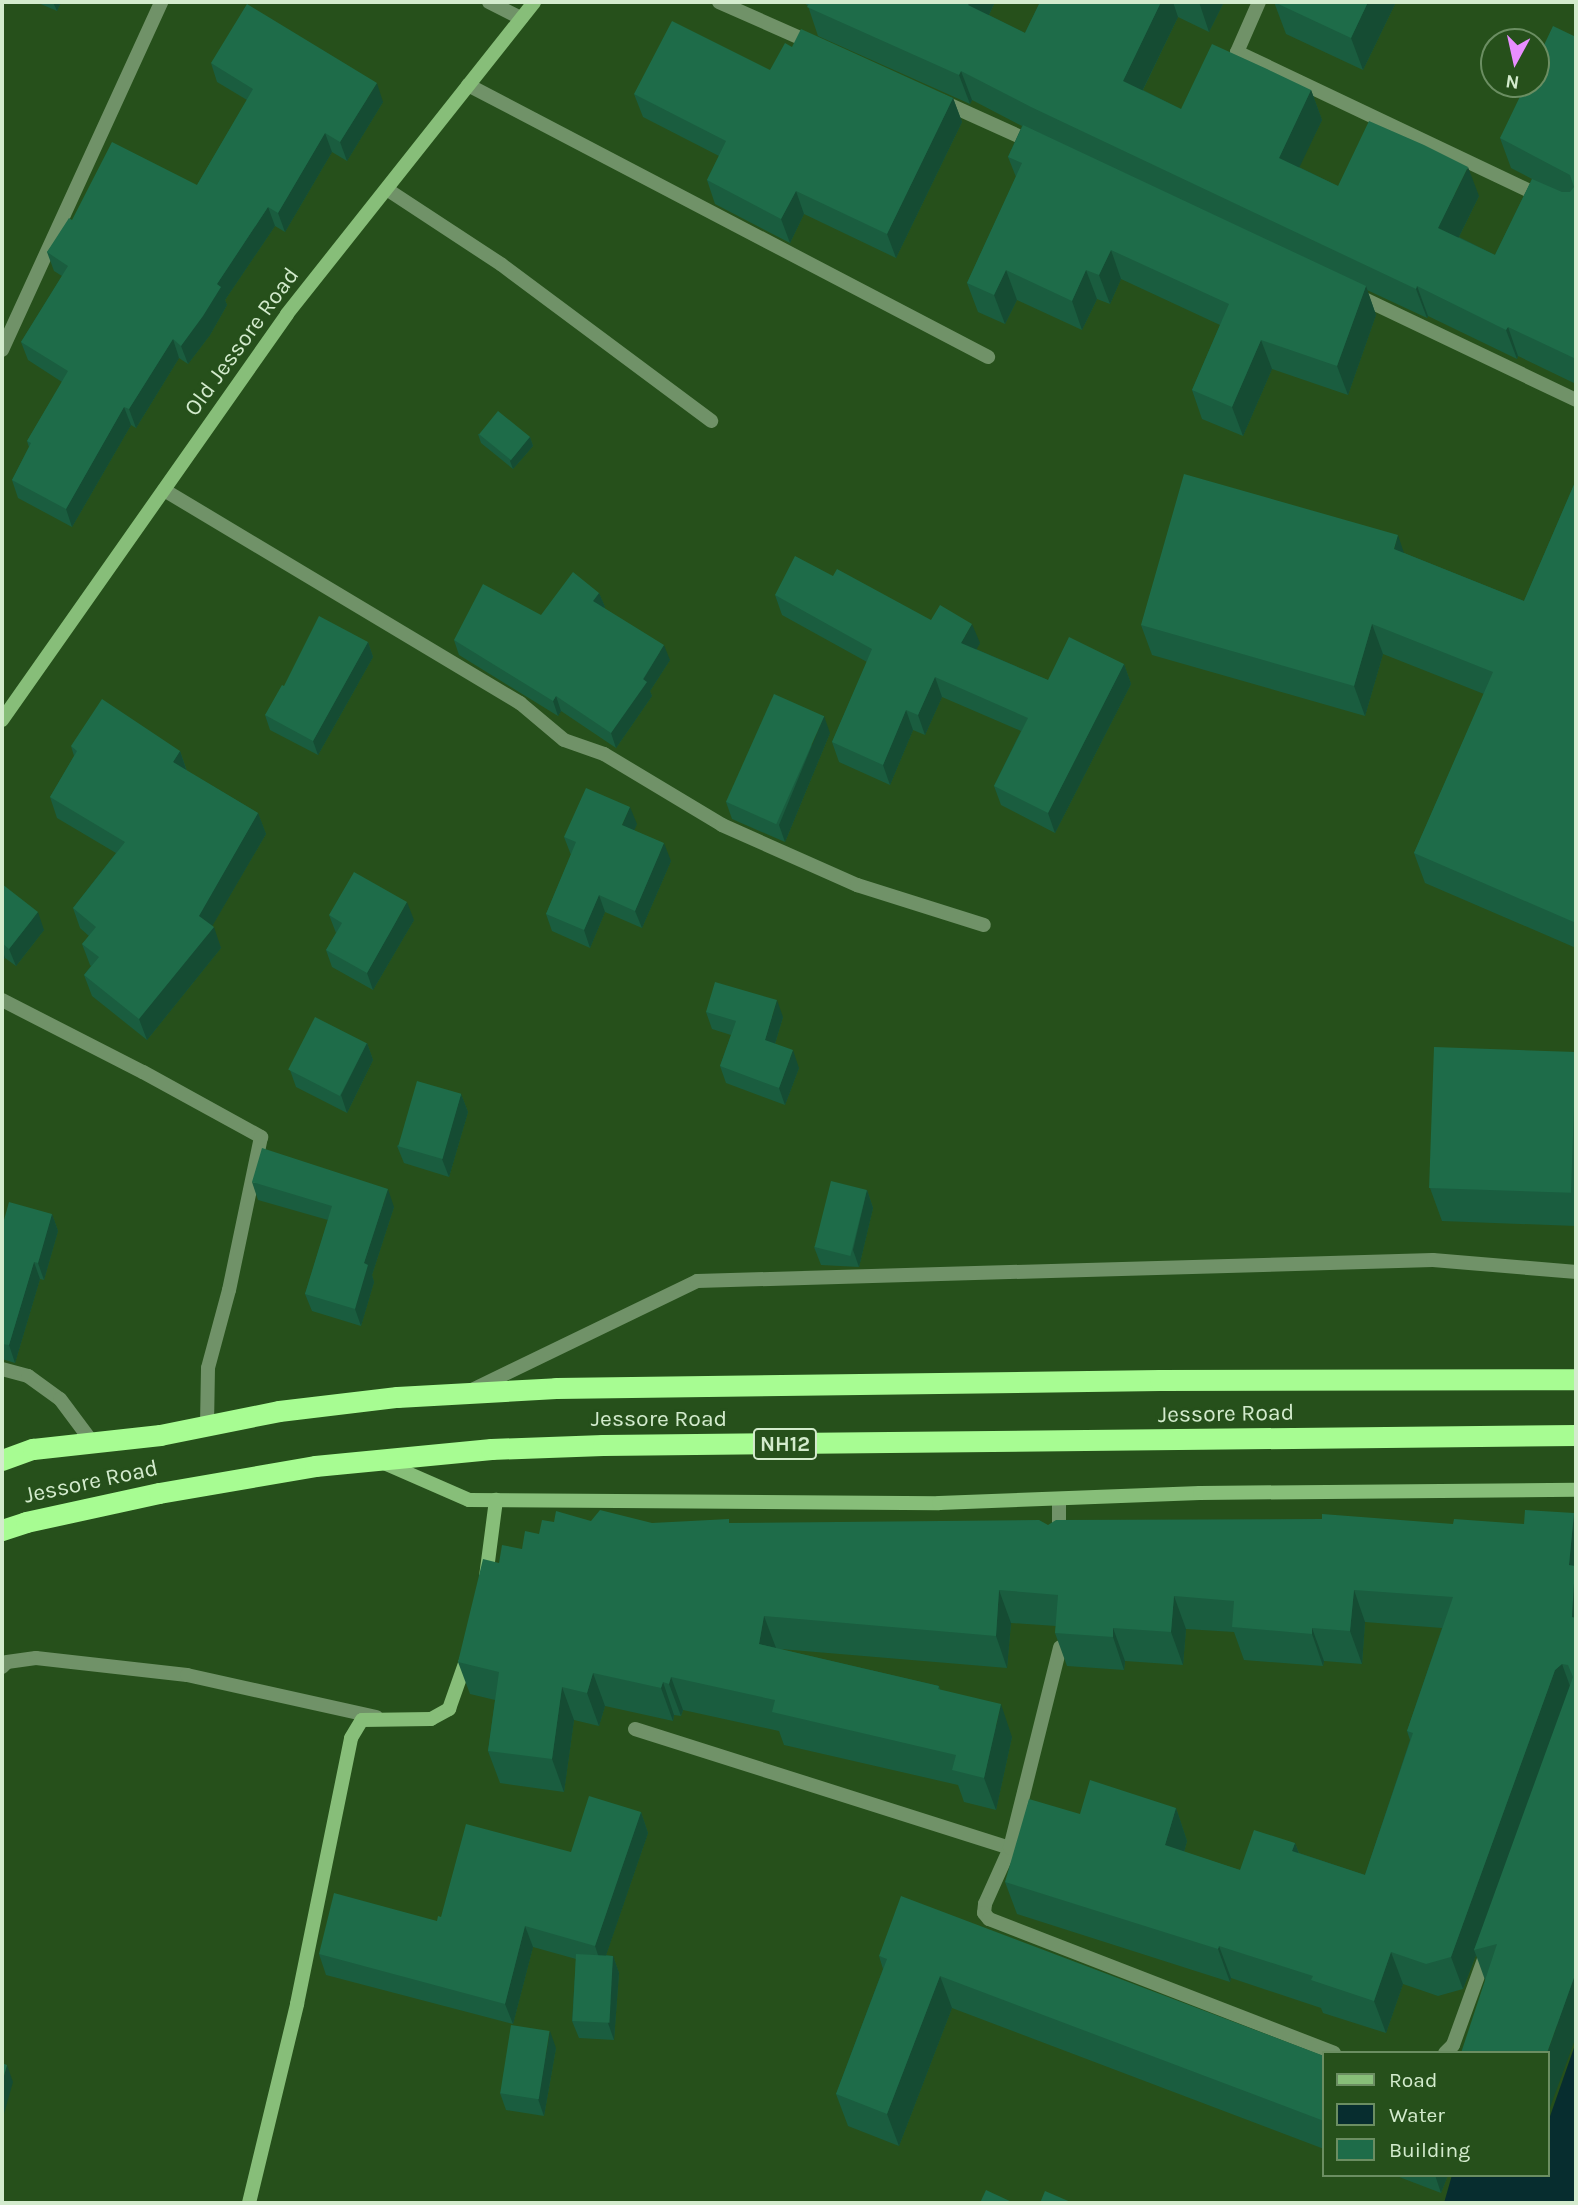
<!DOCTYPE html>
<style>
body{margin:0}
#map{position:relative;width:1578px;height:2205px;overflow:hidden;background:#26501b;font-family:Karla,sans-serif}
div>[style]{position:absolute}
[style*='--x']{left:calc(var(--x)*1px);top:calc(var(--y)*1px);width:calc(var(--w)*1px);rotate:calc(var(--a)*1deg)}
.water>*{inset:0;background:#072d2f}
.lane>*{height:14px;margin:-7px;padding:0 7px;transform-origin:7px;border-radius:7px;background:#709268}
.street>*{height:14px;margin:-7px;padding:0 7px;transform-origin:7px;border-radius:7px;background:#709268}
.secondary>*{height:14px;margin:-7px;padding:0 7px;transform-origin:7px;border-radius:7px;background:#87be79}
.highway>*{height:21px;margin:-10.5px;padding:0 10.5px;transform-origin:10.5px;border-radius:10.5px;background:#a7fc92}
.wall>*{inset:0;background:#1a5d3f}
.shaded-wall>*{inset:0;background:#154c33}
.building>*{inset:0;background:#1e6c49;transform-origin:0 0}
span{translate:-50% -50%;white-space:nowrap;text-align:center;line-height:1.15;-webkit-text-stroke:5px #26501b;paint-order:stroke}
.shield-label span{padding:2px 5px;background:#26501b;border:2px solid;border-radius:5px;-webkit-text-stroke-width:0}
.shield-label{font-size:21px;color:#d3ebcd;font-weight:700}
.street-label{font-size:23px;color:#d3ebcd}
.frame{position:absolute;inset:0;border:4px solid #d3ebcd;pointer-events:none}
.legend{position:absolute;left:1322px;top:2051px;width:228px;height:126px;box-sizing:border-box;background:#26501b;border:2px solid #6b8e62;margin:0;padding:9px 12px;list-style:none;font-size:21px;color:#d3ebcd}
.legend li{display:flex;align-items:center;gap:14px;height:35px}
.legend b{width:35px;border:2px solid #6b8e62}
.north{position:absolute;left:1480px;top:28px;width:70px;height:70px;box-sizing:border-box;background:#26501b;border:2px solid #6b8e62;border-radius:50%;rotate:188deg;font-size:19px;font-weight:700;line-height:28px;text-align:center;color:#d3ebcd}
.north::after{content:'';display:block;margin:auto;width:24px;height:32px;background:#e88eff;clip-path:polygon(50% 0,100% 100%,50% 72%,0 100%)}
</style>
<div id="map">
<div class="water">
<i style="clip-path:polygon(1576px 2042px,1576px 2203px,1444px 2203px,1452px 2175px,1548px 2175px,1548px 2122px)"></i>
</div>
<div class="lane">
<i style="--x:1259;--y:2;--w:55;--a:113.7"></i>
<i style="--x:1237;--y:52;--w:375;--a:25.4"></i>
<i style="--x:388;--y:190;--w:136;--a:33.3"></i>
<i style="--x:502;--y:265;--w:261;--a:36.7"></i>
<i style="--x:2;--y:1000;--w:158;--a:27.1"></i>
<i style="--x:143;--y:1072;--w:135;--a:28.8"></i>
<i style="--x:261;--y:1137;--w:156;--a:101.8"></i>
<i style="--x:229;--y:1290;--w:81;--a:105.1"></i>
<i style="--x:208;--y:1368;--w:57;--a:91"></i>
<i style="--x:474;--y:1389;--w:248;--a:-25.8"></i>
<i style="--x:697;--y:1281;--w:736;--a:-1.63"></i>
<i style="--x:1433;--y:1260;--w:144;--a:4.8"></i>
</div>
<div class="street">
<i style="--x:489;--y:2;--w:36;--a:27"></i>
<i style="--x:719;--y:2;--w:104;--a:23.9"></i>
<i style="--x:468;--y:85;--w:587;--a:27.61"></i>
<i style="--x:941;--y:101;--w:102;--a:24.3"></i>
<i style="--x:1356;--y:295;--w:244;--a:25.5"></i>
<i style="--x:2;--y:350;--w:383;--a:-65.4"></i>
<i style="--x:164;--y:490;--w:415;--a:30.9"></i>
<i style="--x:520;--y:703;--w:57;--a:40.1"></i>
<i style="--x:564;--y:740;--w:42;--a:19.3"></i>
<i style="--x:604;--y:754;--w:138;--a:31"></i>
<i style="--x:722;--y:825;--w:148;--a:24"></i>
<i style="--x:857;--y:885;--w:133;--a:17.5"></i>
<i style="--x:2;--y:1369;--w:27;--a:15"></i>
<i style="--x:28;--y:1376;--w:39;--a:36"></i>
<i style="--x:60;--y:1399;--w:54;--a:53.3"></i>
<i style="--x:1059;--y:1499;--w:37;--a:90"></i>
<i style="--x:2;--y:1667;--w:7;--a:-45"></i>
<i style="--x:7;--y:1662;--w:29;--a:-8"></i>
<i style="--x:36;--y:1658;--w:152;--a:6.4"></i>
<i style="--x:187;--y:1675;--w:194;--a:12.5"></i>
<i style="--x:635;--y:1729;--w:393;--a:17.6"></i>
<i style="--x:1010;--y:1848;--w:61;--a:114.1"></i>
<i style="--x:985;--y:1904;--w:9;--a:96"></i>
<i style="--x:984;--y:1913;--w:8;--a:50"></i>
<i style="--x:989;--y:1919;--w:370;--a:21.2"></i>
<i style="--x:1010;--y:1848;--w:207;--a:-76"></i>
<i style="--x:1445;--y:2053;--w:11;--a:-45"></i>
<i style="--x:1453;--y:2045;--w:100;--a:-70.1"></i>
</div>
<div class="secondary">
<i style="--x:2;--y:720;--w:496;--a:-54.9"></i>
<i style="--x:287;--y:314;--w:398;--a:-51.6"></i>
<i style="--x:382;--y:1462;--w:95;--a:23.6"></i>
<i style="--x:469;--y:1500;--w:470;--a:0.4"></i>
<i style="--x:939;--y:1503;--w:261;--a:-2.2"></i>
<i style="--x:1200;--y:1493;--w:376;--a:-0.5"></i>
<i style="--x:486;--y:1577;--w:78;--a:-82.6"></i>
<i style="--x:249;--y:2203;--w:205;--a:-76.4"></i>
<i style="--x:297;--y:2004;--w:271;--a:-78.5"></i>
<i style="--x:351;--y:1738;--w:21;--a:-59"></i>
<i style="--x:362;--y:1720;--w:69;--a:-0.8"></i>
<i style="--x:431;--y:1719;--w:21;--a:-29"></i>
<i style="--x:449;--y:1709;--w:54;--a:-70.6"></i>
</div>
<div class="highway">
<i style="--x:2;--y:1460;--w:33;--a:-20"></i>
<i style="--x:33;--y:1449;--w:128;--a:-6.3"></i>
<i style="--x:160;--y:1435;--w:121;--a:-11.4"></i>
<i style="--x:279;--y:1411;--w:119;--a:-6.8"></i>
<i style="--x:397;--y:1397;--w:159;--a:-3.2"></i>
<i style="--x:556;--y:1388;--w:604;--a:-0.76"></i>
<i style="--x:1160;--y:1380;--w:416;--a:-0.1"></i>
<i style="--x:2;--y:1530;--w:25;--a:-18"></i>
<i style="--x:26;--y:1522;--w:136;--a:-12.3"></i>
<i style="--x:159;--y:1493;--w:158;--a:-9.8"></i>
<i style="--x:315;--y:1466;--w:177;--a:-5.5"></i>
<i style="--x:491;--y:1449;--w:112;--a:-2"></i>
<i style="--x:603;--y:1445;--w:973;--a:-0.59"></i>
</div>
<div class="wall">
<i style="clip-path:polygon(36px 2px,61px 2px,57px 11px)"></i>
<i style="clip-path:polygon(803px 2px,995px 2px,989px 15px,1025px 33px,1040px 2px,1224px 2px,1209px 32px,1178px 17px,1143px 90px,1181px 109px,1311px 90px,1322px 120px,1299px 167px,1338px 186px,1479px 196px,1459px 237px,1495px 255px,1532px 179px,1511px 168px,1500px 138px,1576px 37px,1576px 384px,1518px 356px,1517px 359px,1428px 316px,1427px 318px,1367px 290px,1376px 315px,1348px 395px,1272px 369px,1243px 436px,1202px 419px,1192px 390px,1220px 325px,1121px 279px,1110px 304px,1097px 299px,1082px 330px,1017px 300px,1005px 324px,978px 312px,967px 283px,1016px 177px,1008px 157px,1022px 126px,972px 100px,970px 104px,818px 36px,808px 6px)"></i>
<i style="clip-path:polygon(1274px 2px,1396px 2px,1363px 70px,1286px 34px)"></i>
<i style="clip-path:polygon(792px 47px,953px 98px,962px 122px,896px 258px,804px 214px,790px 243px,715px 204px,707px 180px,719px 156px,643px 117px,634px 94px,770px 70px)"></i>
<i style="clip-path:polygon(211px 63px,383px 102px,347px 161px,332px 152px,285px 232px,275px 226px,225px 300px,227px 305px,210px 335px,188px 364px,179px 358px,136px 428px,131px 425px,72px 527px,18px 498px,12px 480px,29px 447px,27px 441px,62px 382px,28px 360px,21px 342px,62px 276px,54px 271px,47px 252px,72px 220px,197px 185px,247px 100px,217px 82px)"></i>
<i style="clip-path:polygon(478px 434px,530px 437px,533px 446px,513px 469px,481px 443px)"></i>
<i style="clip-path:polygon(1576px 480px,1576px 948px,1425px 883px,1414px 853px,1484px 694px,1383px 654px,1365px 716px,1152px 655px,1141px 625px,1404px 553px,1524px 601px)"></i>
<i style="clip-path:polygon(833px 576px,980px 643px,976px 649px,1048px 680px,1124px 664px,1131px 684px,1055px 833px,1001px 805px,994px 786px,1021px 731px,942px 697px,925px 735px,913px 730px,890px 785px,839px 762px,832px 742px,867px 662px,782px 615px,775px 595px)"></i>
<i style="clip-path:polygon(599px 593px,605px 607px,604px 608px,670px 660px,650px 691px,652px 696px,616px 748px,561px 711px,558px 716px,459px 655px,454px 640px,541px 615px)"></i>
<i style="clip-path:polygon(368px 642px,373px 657px,318px 755px,270px 730px,265px 715px)"></i>
<i style="clip-path:polygon(830px 733px,785px 842px,732px 819px,726px 802px)"></i>
<i style="clip-path:polygon(71px 746px,180px 751px,187px 771px,258px 813px,266px 834px,212px 926px,221px 948px,147px 1040px,92px 996px,84px 975px,91px 966px,90px 965px,82px 944px,89px 936px,80px 928px,73px 908px,116px 853px,57px 818px,50px 797px,74px 756px)"></i>
<i style="clip-path:polygon(637px 824px,634px 830px,671px 861px,642px 928px,605px 912px,590px 948px,552px 931px,546px 914px,571px 855px,564px 837px)"></i>
<i style="clip-path:polygon(2px 884px,44px 930px,16px 966px,5px 958px,2px 962px)"></i>
<i style="clip-path:polygon(329px 915px,414px 920px,373px 990px,332px 967px,326px 950px,336px 933px)"></i>
<i style="clip-path:polygon(706px 1012px,783px 1017px,775px 1044px,799px 1068px,785px 1105px,726px 1083px,720px 1066px,731px 1035px,712px 1029px)"></i>
<i style="clip-path:polygon(367px 1043px,373px 1060px,347px 1113px,296px 1087px,290px 1070px)"></i>
<i style="clip-path:polygon(1576px 1053px,1576px 1226px,1442px 1221px,1430px 1188px)"></i>
<i style="clip-path:polygon(461px 1094px,468px 1112px,449px 1177px,404px 1163px,397px 1146px)"></i>
<i style="clip-path:polygon(252px 1182px,394px 1207px,372px 1275px,374px 1282px,361px 1326px,312px 1311px,305px 1294px,328px 1220px,258px 1200px)"></i>
<i style="clip-path:polygon(867px 1190px,873px 1208px,859px 1267px,821px 1265px,814px 1247px)"></i>
<i style="clip-path:polygon(52px 1214px,58px 1231px,44px 1280px,40px 1279px,15px 1363px,2px 1359px,2px 1227px)"></i>
<i style="clip-path:polygon(1574px 1513px,1576px 2037px,1485px 1980px,1476px 1955px,1463px 1989px,1438px 1996px,1403px 1984px,1386px 2033px,1323px 2013px,1321px 2008px,1231px 1978px,1230px 1982px,1017px 1914px,1005px 1882px,1080px 1814px,1176px 1808px,1187px 1841px,1184px 1852px,1240px 1870px,1295px 1843px,1299px 1853px,1365px 1875px,1410px 1740px,1407px 1731px,1442px 1628px,1365px 1622px,1362px 1664px,1324px 1661px,1323px 1666px,1244px 1660px,1234px 1632px,1186px 1629px,1183px 1665px,1125px 1661px,1124px 1670px,1067px 1666px,1055px 1633px,1056px 1626px,1011px 1623px,1007px 1668px,780px 1649px,939px 1686px,940px 1690px,1012px 1737px,996px 1810px,964px 1802px,958px 1785px,784px 1745px,779px 1731px,683px 1710px,681px 1716px,674px 1715px,673px 1721px,605px 1706px,599px 1726px,574px 1720px,564px 1792px,500px 1783px,488px 1751px,495px 1700px,470px 1694px,458px 1662px,499px 1563px,522px 1549px,554px 1522px,591px 1521px,652px 1523px,1048px 1525px,1524px 1524px)"></i>
<i style="clip-path:polygon(641px 1812px,648px 1833px,606px 1955px,613px 1956px,619px 1973px,614px 2040px,579px 2038px,572px 2021px,576px 1959px,533px 1947px,513px 2024px,326px 1975px,319px 1954px,437px 1921px,441px 1917px,571px 1852px)"></i>
<i style="clip-path:polygon(879px 1956px,1324px 2056px,1324px 2149px,952px 2008px,899px 2146px,848px 2126px,836px 2094px,883px 1969px)"></i>
<i style="clip-path:polygon(556px 2048px,544px 2116px,506px 2110px,500px 2093px)"></i>
<i style="clip-path:polygon(1394px 2175px,1448px 2175px,1441px 2193px)"></i>
</div>
<div class="shaded-wall">
<i style="clip-path:polygon(53px 2px,61px 2px,57px 11px)"></i>
<i style="clip-path:polygon(970px 2px,995px 2px,979px 35px,968px 5px)"></i>
<i style="clip-path:polygon(1161px 2px,1173px 2px,1178px 17px,1133px 110px,1123px 81px)"></i>
<i style="clip-path:polygon(1199px 2px,1224px 2px,1209px 32px)"></i>
<i style="clip-path:polygon(1368px 2px,1396px 2px,1363px 70px,1351px 38px)"></i>
<i style="clip-path:polygon(961px 71px,972px 100px,970px 104px,959px 75px)"></i>
<i style="clip-path:polygon(377px 83px,383px 102px,347px 161px,340px 142px)"></i>
<i style="clip-path:polygon(1311px 90px,1322px 120px,1290px 187px,1279px 158px)"></i>
<i style="clip-path:polygon(953px 98px,962px 122px,896px 258px,887px 234px)"></i>
<i style="clip-path:polygon(325px 133px,332px 152px,285px 232px,278px 213px)"></i>
<i style="clip-path:polygon(1468px 167px,1479px 196px,1449px 257px,1438px 228px)"></i>
<i style="clip-path:polygon(796px 191px,804px 214px,790px 243px,781px 219px)"></i>
<i style="clip-path:polygon(268px 207px,275px 226px,225px 300px,227px 305px,210px 335px,188px 364px,181px 346px,217px 284px)"></i>
<i style="clip-path:polygon(1111px 250px,1121px 279px,1110px 304px,1099px 275px)"></i>
<i style="clip-path:polygon(1006px 270px,1017px 300px,1005px 324px,994px 295px)"></i>
<i style="clip-path:polygon(1086px 270px,1097px 299px,1082px 330px,1072px 301px)"></i>
<i style="clip-path:polygon(1366px 286px,1376px 315px,1348px 395px,1337px 366px)"></i>
<i style="clip-path:polygon(1417px 286px,1428px 316px,1427px 318px,1416px 289px)"></i>
<i style="clip-path:polygon(1508px 327px,1518px 356px,1517px 359px,1506px 330px)"></i>
<i style="clip-path:polygon(173px 339px,179px 358px,136px 428px,129px 409px)"></i>
<i style="clip-path:polygon(1261px 340px,1272px 369px,1243px 436px,1232px 407px)"></i>
<i style="clip-path:polygon(124px 407px,131px 425px,72px 527px,66px 509px)"></i>
<i style="clip-path:polygon(530px 437px,533px 446px,513px 469px,510px 461px)"></i>
<i style="clip-path:polygon(1398px 535px,1408px 565px,1394px 549px)"></i>
<i style="clip-path:polygon(599px 593px,605px 607px,598px 616px,593px 601px)"></i>
<i style="clip-path:polygon(972px 624px,980px 643px,969px 663px,961px 643px)"></i>
<i style="clip-path:polygon(1372px 624px,1383px 654px,1365px 716px,1354px 686px)"></i>
<i style="clip-path:polygon(368px 642px,373px 657px,318px 755px,313px 741px)"></i>
<i style="clip-path:polygon(664px 645px,670px 660px,650px 691px,652px 696px,616px 748px,611px 733px)"></i>
<i style="clip-path:polygon(1124px 664px,1131px 684px,1055px 833px,1048px 813px)"></i>
<i style="clip-path:polygon(935px 677px,942px 697px,925px 735px,918px 715px)"></i>
<i style="clip-path:polygon(556px 696px,561px 711px,558px 716px,553px 701px)"></i>
<i style="clip-path:polygon(906px 710px,913px 730px,890px 785px,883px 765px)"></i>
<i style="clip-path:polygon(824px 716px,830px 733px,785px 842px,779px 825px)"></i>
<i style="clip-path:polygon(180px 751px,187px 772px,173px 762px)"></i>
<i style="clip-path:polygon(630px 807px,637px 824px,629px 842px,622px 825px)"></i>
<i style="clip-path:polygon(258px 813px,266px 834px,207px 935px,214px 927px,221px 948px,147px 1040px,139px 1019px)"></i>
<i style="clip-path:polygon(664px 843px,671px 861px,642px 928px,635px 911px)"></i>
<i style="clip-path:polygon(599px 895px,605px 912px,590px 948px,584px 930px)"></i>
<i style="clip-path:polygon(407px 902px,414px 920px,373px 990px,367px 973px)"></i>
<i style="clip-path:polygon(38px 912px,44px 930px,16px 966px,9px 949px)"></i>
<i style="clip-path:polygon(2px 948px,5px 958px,2px 962px)"></i>
<i style="clip-path:polygon(777px 1000px,783px 1017px,771px 1057px,765px 1040px)"></i>
<i style="clip-path:polygon(367px 1043px,373px 1060px,347px 1113px,341px 1095px)"></i>
<i style="clip-path:polygon(793px 1050px,799px 1068px,785px 1105px,779px 1088px)"></i>
<i style="clip-path:polygon(461px 1094px,468px 1112px,449px 1177px,442px 1159px)"></i>
<i style="clip-path:polygon(388px 1189px,394px 1207px,372px 1275px,374px 1282px,361px 1326px,355px 1309px,364px 1263px)"></i>
<i style="clip-path:polygon(867px 1190px,873px 1208px,859px 1267px,853px 1250px)"></i>
<i style="clip-path:polygon(52px 1214px,58px 1231px,44px 1280px,38px 1263px)"></i>
<i style="clip-path:polygon(34px 1262px,40px 1279px,15px 1363px,9px 1345px)"></i>
<i style="clip-path:polygon(1574px 1513px,1576px 1520px,1576px 1630px,1572px 1617px,1569px 1565px)"></i>
<i style="clip-path:polygon(999px 1590px,1011px 1623px,1007px 1668px,996px 1636px)"></i>
<i style="clip-path:polygon(1354px 1590px,1365px 1622px,1362px 1664px,1350px 1631px)"></i>
<i style="clip-path:polygon(1174px 1596px,1186px 1629px,1183px 1665px,1171px 1632px)"></i>
<i style="clip-path:polygon(764px 1616px,776px 1648px,759px 1644px)"></i>
<i style="clip-path:polygon(1113px 1628px,1125px 1661px,1124px 1670px,1113px 1637px)"></i>
<i style="clip-path:polygon(1312px 1628px,1324px 1661px,1323px 1666px,1312px 1634px)"></i>
<i style="clip-path:polygon(1562px 1664px,1574px 1697px,1474px 1950px,1476px 1955px,1463px 1989px,1451px 1957px,1555px 1670px)"></i>
<i style="clip-path:polygon(593px 1673px,605px 1706px,599px 1726px,587px 1693px)"></i>
<i style="clip-path:polygon(671px 1677px,683px 1710px,681px 1716px,669px 1684px)"></i>
<i style="clip-path:polygon(663px 1682px,674px 1715px,673px 1721px,661px 1688px)"></i>
<i style="clip-path:polygon(562px 1687px,574px 1720px,564px 1792px,552px 1759px)"></i>
<i style="clip-path:polygon(1001px 1704px,1012px 1737px,996px 1810px,984px 1778px)"></i>
<i style="clip-path:polygon(1176px 1808px,1187px 1841px,1177px 1878px,1165px 1845px)"></i>
<i style="clip-path:polygon(641px 1812px,648px 1833px,602px 1967px,595px 1946px)"></i>
<i style="clip-path:polygon(1295px 1843px,1307px 1876px,1292px 1851px)"></i>
<i style="clip-path:polygon(525px 1926px,533px 1947px,513px 2024px,505px 2004px)"></i>
<i style="clip-path:polygon(1219px 1946px,1231px 1978px,1230px 1982px,1218px 1949px)"></i>
<i style="clip-path:polygon(1391px 1952px,1403px 1984px,1386px 2033px,1374px 2001px)"></i>
<i style="clip-path:polygon(613px 1956px,619px 1973px,614px 2040px,608px 2023px)"></i>
<i style="clip-path:polygon(1576px 1972px,1576px 2037px,1548px 2113px,1548px 2053px,1547px 2053px)"></i>
<i style="clip-path:polygon(940px 1976px,952px 2008px,899px 2146px,887px 2114px)"></i>
<i style="clip-path:polygon(550px 2031px,556px 2048px,544px 2116px,538px 2099px)"></i>
<i style="clip-path:polygon(7px 2065px,13px 2082px,2px 2121px,2px 2083px)"></i>
<i style="clip-path:polygon(1435px 2175px,1448px 2175px,1441px 2193px)"></i>
</div>
<div class="building">
<i style="clip-path:polygon(810px 2px,970px 2px,968px 5px,1025px 33px,1040px 2px,1161px 2px,1123px 81px,1181px 109px,1212px 44px,1267px 69px,1311px 90px,1279px 158px,1338px 186px,1369px 121px,1424px 145px,1468px 167px,1438px 228px,1495px 255px,1532px 179px,1562px 192px,1570px 192px,1574px 187px,1570px 175px,1500px 138px,1526px 84px,1536px 84px,1536px 62px,1553px 26px,1576px 37px,1576px 359px,1508px 327px,1506px 330px,1417px 286px,1416px 289px,1031px 107px,961px 71px,959px 75px,807px 7px)"></i>
<i style="clip-path:polygon(1274px 2px,1368px 2px,1351px 38px)"></i>
<i style="clip-path:polygon(247px 4px,377px 83px,340px 142px,325px 133px,278px 213px,268px 207px,217px 284px,221px 287px,203px 316px,181px 346px,173px 339px,129px 409px,124px 407px,66px 509px,12px 480px,31px 443px,27px 441px,68px 371px,21px 342px,68px 266px,47px 252px,69px 218px,72px 220px,112px 142px,197px 185px,253px 89px,211px 63px)"></i>
<i style="clip-path:polygon(672px 21px,770px 70px,785px 43px,792px 47px,801px 29px,953px 98px,887px 234px,796px 191px,781px 219px,707px 180px,726px 141px,634px 94px)"></i>
<i style="clip-path:polygon(1023px 125px,1366px 286px,1337px 366px,1261px 340px,1232px 407px,1192px 390px,1229px 304px,1111px 250px,1099px 275px,1086px 270px,1072px 301px,1006px 270px,994px 295px,967px 283px,1022px 163px,1008px 157px)"></i>
<i style="left:498px;top:411px;width:41px;height:30px;rotate:39deg"></i>
<i style="clip-path:polygon(1184px 474px,1398px 535px,1394px 549px,1524px 601px,1576px 480px,1576px 923px,1414px 853px,1493px 672px,1372px 624px,1354px 686px,1141px 625px)"></i>
<i style="clip-path:polygon(795px 556px,833px 576px,837px 569px,931px 620px,940px 605px,972px 624px,961px 643px,1048px 680px,1069px 637px,1124px 664px,1048px 813px,994px 786px,1028px 718px,935px 677px,918px 715px,906px 710px,883px 765px,832px 742px,872px 649px,775px 595px)"></i>
<i style="clip-path:polygon(573px 572px,599px 593px,593px 601px,664px 645px,643px 679px,647px 682px,611px 733px,556px 696px,553px 701px,454px 640px,483px 584px,541px 615px)"></i>
<i style="clip-path:polygon(319px 616px,368px 642px,313px 741px,265px 715px,282px 685px,284px 686px)"></i>
<i style="left:774px;top:694px;width:55px;height:118px;rotate:24deg"></i>
<i style="clip-path:polygon(102px 699px,180px 751px,173px 762px,258px 813px,199px 916px,214px 927px,139px 1019px,84px 975px,99px 957px,82px 944px,96px 927px,73px 908px,125px 842px,50px 797px,77px 751px,71px 746px)"></i>
<i style="clip-path:polygon(586px 788px,630px 807px,622px 825px,664px 843px,635px 911px,599px 895px,584px 930px,546px 914px,576px 842px,564px 837px)"></i>
<i style="clip-path:polygon(354px 872px,407px 902px,367px 973px,326px 950px,342px 923px,329px 915px)"></i>
<i style="clip-path:polygon(2px 884px,38px 912px,9px 949px,2px 943px)"></i>
<i style="clip-path:polygon(715px 982px,777px 1000px,765px 1040px,793px 1050px,779px 1088px,720px 1066px,736px 1021px,706px 1012px)"></i>
<i style="left:315px;top:1017px;width:58px;height:59px;rotate:27deg"></i>
<i style="left:1434px;top:1047px;width:142px;height:141px;rotate:2deg"></i>
<i style="left:417px;top:1081px;width:46px;height:68px;rotate:16deg"></i>
<i style="clip-path:polygon(262px 1148px,388px 1189px,364px 1263px,368px 1265px,355px 1309px,305px 1294px,332px 1206px,252px 1182px)"></i>
<i style="left:831px;top:1181px;width:37px;height:68px;rotate:14deg"></i>
<i style="clip-path:polygon(9px 1202px,52px 1214px,38px 1263px,34px 1262px,9px 1345px,2px 1344px,2px 1227px)"></i>
<i style="clip-path:polygon(600px 1510px,652px 1523px,729px 1519px,729px 1523px,1039px 1520px,1048px 1525px,1056px 1520px,1322px 1519px,1322px 1514px,1453px 1524px,1454px 1519px,1524px 1524px,1525px 1510px,1574px 1513px,1569px 1565px,1575px 1566px,1572px 1617px,1576px 1618px,1576px 1972px,1547px 2053px,1461px 2053px,1497px 1944px,1474px 1950px,1573px 1677px,1568px 1665px,1562px 1664px,1555px 1670px,1451px 1957px,1426px 1964px,1391px 1952px,1374px 2001px,1311px 1980px,1313px 1976px,1219px 1946px,1218px 1949px,1005px 1882px,1029px 1799px,1080px 1814px,1090px 1780px,1176px 1808px,1165px 1845px,1240px 1870px,1254px 1830px,1295px 1843px,1292px 1851px,1365px 1875px,1413px 1733px,1407px 1731px,1453px 1597px,1354px 1590px,1350px 1631px,1312px 1628px,1312px 1634px,1232px 1627px,1234px 1601px,1174px 1596px,1171px 1632px,1113px 1628px,1113px 1637px,1055px 1633px,1058px 1595px,999px 1590px,996px 1636px,764px 1616px,759px 1644px,939px 1686px,938px 1689px,1001px 1704px,984px 1778px,952px 1770px,956px 1755px,772px 1712px,775px 1700px,671px 1677px,669px 1684px,663px 1682px,661px 1688px,593px 1673px,587px 1693px,562px 1687px,552px 1759px,488px 1751px,499px 1672px,458px 1662px,483px 1559px,499px 1563px,502px 1545px,522px 1549px,525px 1531px,539px 1534px,542px 1520px,554px 1522px,556px 1511px,591px 1521px)"></i>
<i style="clip-path:polygon(589px 1796px,641px 1812px,595px 1946px,525px 1926px,505px 2004px,319px 1954px,334px 1893px,437px 1921px,438px 1916px,441px 1917px,466px 1824px,571px 1852px)"></i>
<i style="clip-path:polygon(901px 1896px,1324px 2056px,1324px 2121px,940px 1976px,887px 2114px,836px 2094px,887px 1959px,879px 1956px)"></i>
<i style="left:576px;top:1954px;width:37px;height:67px;rotate:3deg"></i>
<i style="left:511px;top:2025px;width:39px;height:69px;rotate:9deg"></i>
<i style="clip-path:polygon(2px 2063px,7px 2065px,2px 2083px)"></i>
<i style="clip-path:polygon(986px 2190px,1014px 2203px,980px 2203px)"></i>
<i style="clip-path:polygon(1045px 2191px,1073px 2203px,1040px 2203px)"></i>
</div>
<div class="shield-label">
<span style="left:785px;top:1444px">NH12</span>
</div>
<div class="street-label">
<span style="left:242px;top:342px;rotate:-54deg">Old Jessore Road</span>
<span style="left:1226px;top:1414px;rotate:-1deg">Jessore Road</span>
<span style="left:659px;top:1419px">Jessore Road</span>
<span style="left:91px;top:1482px;rotate:-12deg">Jessore Road</span>
</div>
<div class="frame"></div>
<ul class="legend">
<li><b style="height:9px;background:#87be79"></b>Road</li>
<li><b style="height:19px;background:#072d2f"></b>Water</li>
<li><b style="height:19px;background:#1e6c49"></b>Building</li>
</ul>
<div class="north">N</div>
</div>
